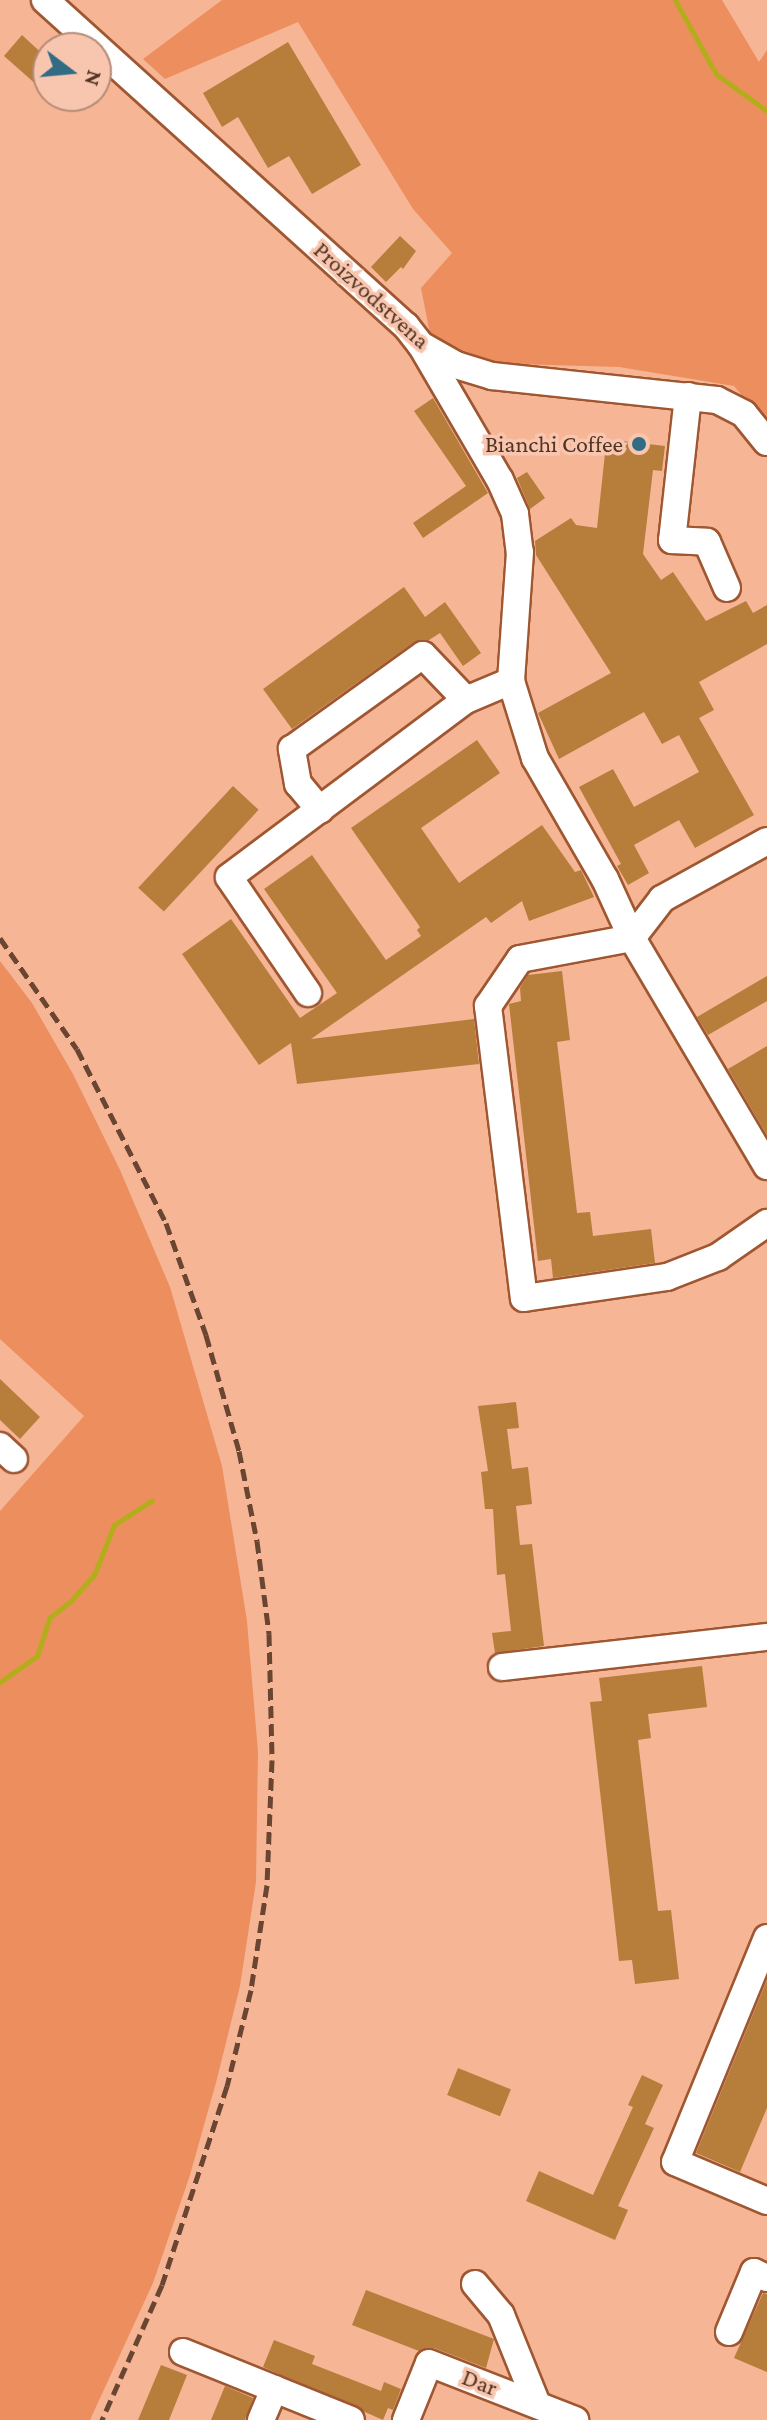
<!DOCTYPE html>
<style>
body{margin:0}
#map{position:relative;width:767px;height:2420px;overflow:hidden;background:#f6b595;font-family:"Crimson Pro",serif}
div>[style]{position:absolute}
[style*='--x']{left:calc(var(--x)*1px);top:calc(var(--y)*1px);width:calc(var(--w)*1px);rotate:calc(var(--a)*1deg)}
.green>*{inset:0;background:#ed8e5e}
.stream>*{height:5px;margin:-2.5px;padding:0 2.5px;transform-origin:2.5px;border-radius:2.5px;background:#b3ad1c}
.building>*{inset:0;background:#b77d3b;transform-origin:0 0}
.roads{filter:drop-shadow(2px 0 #9f5731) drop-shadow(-2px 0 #9f5731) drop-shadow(0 2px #9f5731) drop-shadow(0 -2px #9f5731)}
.minor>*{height:26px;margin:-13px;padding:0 13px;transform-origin:13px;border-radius:13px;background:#fff}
.rail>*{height:5px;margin-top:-2.5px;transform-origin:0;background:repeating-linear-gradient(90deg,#6a4532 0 12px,transparent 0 18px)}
.dots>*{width:22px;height:22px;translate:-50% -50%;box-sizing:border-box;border:4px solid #f8c6af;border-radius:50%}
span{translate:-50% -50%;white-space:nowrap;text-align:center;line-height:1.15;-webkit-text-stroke:7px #f8c6af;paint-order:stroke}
.street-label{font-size:24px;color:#533322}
.poi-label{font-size:24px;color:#533322}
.right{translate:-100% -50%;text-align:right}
.north{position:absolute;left:32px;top:32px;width:80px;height:80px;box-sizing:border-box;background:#f8c6af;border:2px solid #b68b77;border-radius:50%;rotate:106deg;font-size:22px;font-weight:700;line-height:32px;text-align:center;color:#533322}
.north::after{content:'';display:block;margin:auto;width:28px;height:36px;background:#316c84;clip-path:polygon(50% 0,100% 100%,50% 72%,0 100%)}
</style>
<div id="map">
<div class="green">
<i style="clip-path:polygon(222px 0,722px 0,759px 62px,767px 50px,767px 425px,734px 386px,619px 367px,486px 363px,430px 334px,421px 288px,452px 253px,413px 209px,298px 22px,165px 79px,143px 59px)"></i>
<i style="clip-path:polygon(0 961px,32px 1003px,73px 1074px,120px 1170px,170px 1287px,222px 1466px,247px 1621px,258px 1752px,256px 1882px,240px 1986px,217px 2079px,190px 2175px,153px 2283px,90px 2420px,0 2420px,0 1511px,84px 1416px,0 1339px)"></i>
</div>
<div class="stream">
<i style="--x:675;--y:0;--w:85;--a:61"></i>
<i style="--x:716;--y:74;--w:63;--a:36"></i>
<i style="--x:0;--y:1682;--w:45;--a:-35.1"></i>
<i style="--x:37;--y:1656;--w:40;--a:-72"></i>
<i style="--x:49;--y:1618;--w:28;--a:-38"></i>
<i style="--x:71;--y:1601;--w:35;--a:-49"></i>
<i style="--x:94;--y:1575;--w:54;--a:-68.2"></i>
<i style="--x:114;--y:1525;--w:45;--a:-33.3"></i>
</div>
<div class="building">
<i style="clip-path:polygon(22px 35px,48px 59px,48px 75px,38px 86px,4px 56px)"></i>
<i style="clip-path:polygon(288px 42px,361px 165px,312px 194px,289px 156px,268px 168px,238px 117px,222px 127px,203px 93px)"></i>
<i style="clip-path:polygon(400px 236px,416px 251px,403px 269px,401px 267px,386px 282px,371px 267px)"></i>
<i style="clip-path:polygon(433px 398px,488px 493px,423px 538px,413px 523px,466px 486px,414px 411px)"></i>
<i style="clip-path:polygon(622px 441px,665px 446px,662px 471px,653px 470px,643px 554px,661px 580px,673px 572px,706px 621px,746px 601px,753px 613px,767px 605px,767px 644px,699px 682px,714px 710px,699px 718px,754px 815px,695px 848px,679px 820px,634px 845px,649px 873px,628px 885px,617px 866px,621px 864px,579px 787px,613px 769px,634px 807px,699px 772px,679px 735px,662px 744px,644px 712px,559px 759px,538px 713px,611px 673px,536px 555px,535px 541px,571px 518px,576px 525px,597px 528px,606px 444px,621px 446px)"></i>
<i style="clip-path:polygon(527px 472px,545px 498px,530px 509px,517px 478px)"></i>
<i style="clip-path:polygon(404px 587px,425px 617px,445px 602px,481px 653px,463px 666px,440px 633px,429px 640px,414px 642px,292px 729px,263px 689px)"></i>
<i style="clip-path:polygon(477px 740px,500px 773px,421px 828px,459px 883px,542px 825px,575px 872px,581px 870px,594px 897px,529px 921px,522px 901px,491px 923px,486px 917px,311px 1039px,474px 1019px,479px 1064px,297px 1084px,291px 1043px,259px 1065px,182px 954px,231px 919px,300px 1018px,337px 993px,264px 889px,312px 855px,386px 960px,421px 936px,417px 930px,420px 927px,351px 828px)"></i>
<i style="left:233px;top:786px;width:35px;height:139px;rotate:43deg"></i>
<i style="clip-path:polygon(562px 971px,570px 1040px,557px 1042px,577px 1213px,590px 1212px,593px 1236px,651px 1229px,655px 1263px,553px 1278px,551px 1259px,538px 1261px,509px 1004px,521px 1001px,520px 988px,528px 975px)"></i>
<i style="clip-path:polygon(767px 976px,767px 1001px,708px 1035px,697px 1017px)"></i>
<i style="clip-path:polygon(767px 1046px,767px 1135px,728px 1069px)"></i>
<i style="clip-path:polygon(0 1379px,40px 1417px,20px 1439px,0 1420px)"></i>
<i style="clip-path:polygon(516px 1402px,519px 1428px,507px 1429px,512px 1469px,528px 1467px,532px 1504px,516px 1506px,520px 1545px,532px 1544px,544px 1646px,495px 1653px,492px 1633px,511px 1631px,505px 1574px,497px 1575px,493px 1509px,485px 1509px,481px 1472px,488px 1471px,478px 1406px)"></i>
<i style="clip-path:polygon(702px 1666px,707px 1707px,648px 1714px,651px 1738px,638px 1740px,658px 1911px,671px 1910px,679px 1979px,635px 1984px,632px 1960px,619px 1961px,590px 1702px,602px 1701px,599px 1678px)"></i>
<i style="clip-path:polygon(767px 1980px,767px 2108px,740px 2172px,696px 2153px)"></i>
<i style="left:458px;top:2068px;width:57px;height:29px;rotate:22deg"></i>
<i style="clip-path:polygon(642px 2075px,663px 2085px,645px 2124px,654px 2128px,618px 2206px,628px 2210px,615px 2240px,526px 2201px,539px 2171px,593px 2195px,633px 2107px,628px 2105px)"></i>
<i style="clip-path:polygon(366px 2290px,494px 2339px,486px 2368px,434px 2348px,419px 2351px,352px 2325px)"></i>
<i style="clip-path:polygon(763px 2293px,767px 2294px,767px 2372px,734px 2358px)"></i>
<i style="clip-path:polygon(274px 2340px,315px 2356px,312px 2364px,381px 2391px,384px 2382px,401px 2389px,393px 2410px,388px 2408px,383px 2420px,263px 2367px)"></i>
<i style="clip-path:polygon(161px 2365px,187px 2375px,169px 2420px,138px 2420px)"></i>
<i style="clip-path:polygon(225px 2386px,253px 2398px,245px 2420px,211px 2420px)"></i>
</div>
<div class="roads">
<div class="minor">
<i style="--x:45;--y:0;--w:486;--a:42.1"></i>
<i style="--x:406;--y:326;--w:24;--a:52"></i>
<i style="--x:421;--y:345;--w:40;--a:29.7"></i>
<i style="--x:456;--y:365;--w:38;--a:17"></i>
<i style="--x:492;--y:376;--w:226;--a:6.1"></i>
<i style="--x:717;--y:400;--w:30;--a:27"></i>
<i style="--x:744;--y:414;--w:36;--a:51"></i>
<i style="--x:421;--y:345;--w:156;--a:59.7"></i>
<i style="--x:500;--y:480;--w:37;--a:66"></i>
<i style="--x:515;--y:514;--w:38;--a:83"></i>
<i style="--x:520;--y:552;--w:129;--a:94"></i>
<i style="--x:511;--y:681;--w:81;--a:72.7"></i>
<i style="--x:535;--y:758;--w:140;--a:60"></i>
<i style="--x:605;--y:879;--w:65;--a:65.4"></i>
<i style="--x:632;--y:938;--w:265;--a:59.4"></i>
<i style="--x:688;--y:396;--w:145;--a:96.3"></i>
<i style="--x:672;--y:540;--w:35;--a:3"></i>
<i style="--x:707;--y:542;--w:50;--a:66.5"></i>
<i style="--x:320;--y:810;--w:34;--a:-130"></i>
<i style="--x:298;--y:784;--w:36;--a:-100"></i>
<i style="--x:292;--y:749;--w:161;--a:-35.7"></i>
<i style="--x:423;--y:655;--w:62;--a:46.3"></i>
<i style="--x:767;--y:841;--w:120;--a:151.1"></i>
<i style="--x:662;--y:899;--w:49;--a:127.6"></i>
<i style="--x:632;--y:938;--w:114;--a:169.4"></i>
<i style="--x:520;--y:959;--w:57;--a:124.2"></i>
<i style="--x:488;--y:1006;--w:294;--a:83"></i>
<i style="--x:524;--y:1298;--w:145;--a:-8.4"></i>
<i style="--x:667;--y:1277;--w:55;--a:-21.4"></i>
<i style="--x:718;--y:1257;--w:60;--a:-34.8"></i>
<i style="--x:308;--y:993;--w:140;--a:-124.3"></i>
<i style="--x:229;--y:877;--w:296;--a:-36.8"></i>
<i style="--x:466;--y:700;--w:49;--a:-22.9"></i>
<i style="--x:0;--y:1446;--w:19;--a:43"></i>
<i style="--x:502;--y:1667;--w:267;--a:-6.5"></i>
<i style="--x:767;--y:1938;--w:242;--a:112.3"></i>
<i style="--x:675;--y:2162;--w:100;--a:23"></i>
<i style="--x:475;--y:2284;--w:40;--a:50"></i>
<i style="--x:501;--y:2315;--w:96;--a:68"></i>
<i style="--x:729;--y:2332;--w:65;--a:-67.4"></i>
<i style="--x:754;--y:2272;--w:14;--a:25"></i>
<i style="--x:183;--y:2352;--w:181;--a:22"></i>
<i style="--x:261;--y:2420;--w:34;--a:-67"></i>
<i style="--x:406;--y:2420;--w:61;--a:-68"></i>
<i style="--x:429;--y:2363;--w:157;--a:21.3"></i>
</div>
</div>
<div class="rail">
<i style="--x:0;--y:938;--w:135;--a:55.3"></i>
<i style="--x:77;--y:1049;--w:195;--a:62.9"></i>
<i style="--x:166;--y:1223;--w:119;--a:70.3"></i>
<i style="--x:206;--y:1335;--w:121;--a:74.1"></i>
<i style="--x:239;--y:1451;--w:92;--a:78.7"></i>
<i style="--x:257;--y:1541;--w:94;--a:82.6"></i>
<i style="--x:269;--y:1634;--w:126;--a:88.6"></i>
<i style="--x:272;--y:1760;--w:125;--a:92.3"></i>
<i style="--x:267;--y:1885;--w:106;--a:98.7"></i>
<i style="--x:251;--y:1990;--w:99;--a:104"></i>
<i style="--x:227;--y:2086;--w:209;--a:108.1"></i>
<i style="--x:162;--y:2285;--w:148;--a:114"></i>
</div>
<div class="dots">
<i style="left:639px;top:444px;background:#316c84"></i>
</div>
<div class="street-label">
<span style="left:372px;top:295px;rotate:42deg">Proizvodstvena</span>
<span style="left:480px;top:2382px;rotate:21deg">Dar</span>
</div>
<div class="poi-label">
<span class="right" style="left:623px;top:444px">Bianchi Coffee</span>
</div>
<div class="north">N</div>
</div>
